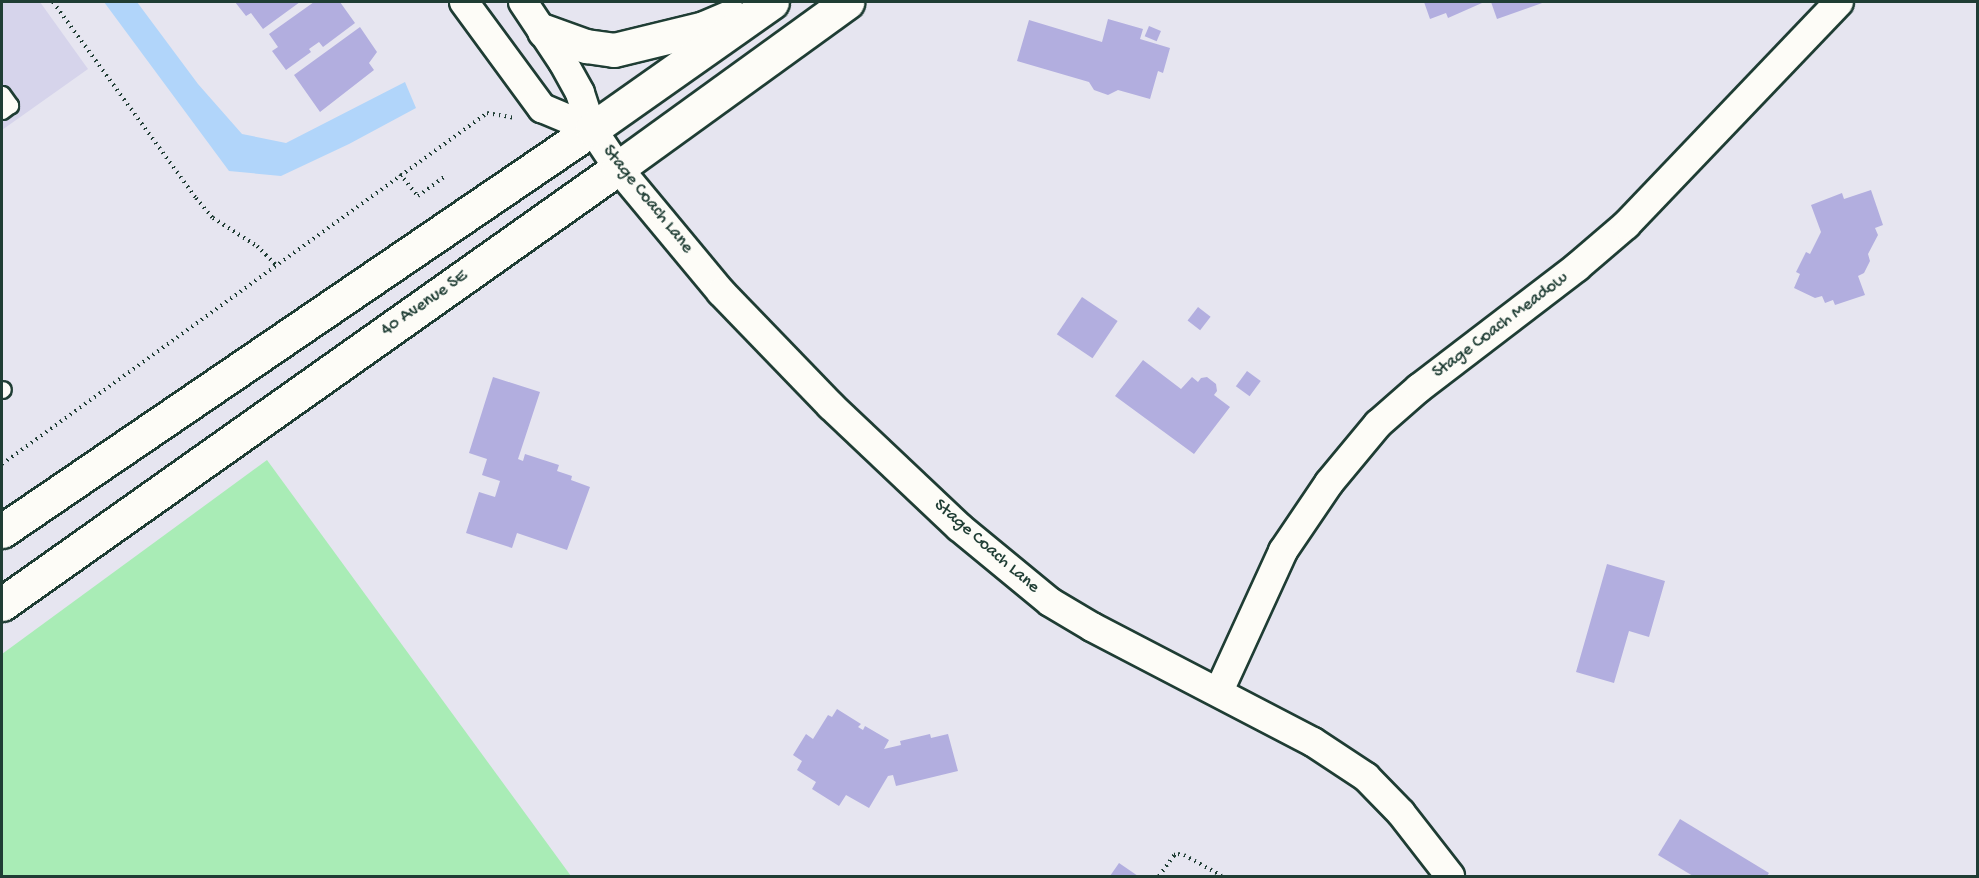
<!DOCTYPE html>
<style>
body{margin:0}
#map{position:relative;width:1979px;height:878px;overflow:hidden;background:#e6e5f0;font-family:"Gochi Hand",sans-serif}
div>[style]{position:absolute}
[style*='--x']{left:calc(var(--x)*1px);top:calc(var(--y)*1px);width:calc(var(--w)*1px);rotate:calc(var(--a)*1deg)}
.built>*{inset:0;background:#d6d4eb}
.green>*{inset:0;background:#a9ecb6}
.water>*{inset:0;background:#b1d5fa}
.building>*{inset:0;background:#b2aedf;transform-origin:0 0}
.path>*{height:4px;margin-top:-2px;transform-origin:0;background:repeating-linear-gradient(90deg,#1f3d34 0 1.5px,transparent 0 6px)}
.roads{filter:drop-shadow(2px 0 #1f3d34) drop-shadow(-2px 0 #1f3d34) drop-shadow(0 2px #1f3d34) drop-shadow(0 -2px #1f3d34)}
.lane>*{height:15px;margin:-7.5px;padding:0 7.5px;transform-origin:7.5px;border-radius:7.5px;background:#fdfcf7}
.street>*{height:28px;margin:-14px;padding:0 14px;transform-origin:14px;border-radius:14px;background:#fdfcf7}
.secondary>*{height:33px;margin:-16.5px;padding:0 16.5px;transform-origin:16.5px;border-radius:16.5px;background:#fdfcf7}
span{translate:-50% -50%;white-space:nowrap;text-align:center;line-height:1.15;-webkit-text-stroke:5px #fdfcf7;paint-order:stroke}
.street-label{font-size:18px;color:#1f3d34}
.frame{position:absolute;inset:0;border:3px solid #1f3d34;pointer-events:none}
</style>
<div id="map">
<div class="built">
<i style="clip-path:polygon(2px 2px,40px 2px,88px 69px,2px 130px)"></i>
</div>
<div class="green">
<i style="clip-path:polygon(267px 460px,571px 876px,2px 876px,2px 654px)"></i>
</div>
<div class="water">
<i style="clip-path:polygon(104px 2px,137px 2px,198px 84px,242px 134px,286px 143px,405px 82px,416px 108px,349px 144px,281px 176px,229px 171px)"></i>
</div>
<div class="building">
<i style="clip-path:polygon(235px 2px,300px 2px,263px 29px,251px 13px,246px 16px)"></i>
<i style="clip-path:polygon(314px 2px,340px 2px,355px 23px,323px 47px,319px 42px,309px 49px,311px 52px,286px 70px,272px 51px,278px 47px,269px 34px)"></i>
<i style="clip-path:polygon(1424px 2px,1481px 2px,1482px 3px,1448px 18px,1446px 13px,1430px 19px)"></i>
<i style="clip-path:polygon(1491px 2px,1545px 2px,1497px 19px)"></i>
<i style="clip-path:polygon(1108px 19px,1143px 29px,1140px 39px,1170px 48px,1163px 73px,1158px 71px,1150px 99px,1118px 90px,1108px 95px,1094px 90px,1089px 82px,1017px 61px,1029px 20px,1102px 42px)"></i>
<i style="left:1149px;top:26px;width:13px;height:11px;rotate:23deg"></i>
<i style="clip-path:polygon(360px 27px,377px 52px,369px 63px,374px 70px,320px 112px,294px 75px)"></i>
<i style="clip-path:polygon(1871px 190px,1883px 225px,1875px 228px,1878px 235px,1868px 254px,1870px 261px,1864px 273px,1858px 276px,1865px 295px,1835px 305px,1833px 300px,1825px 303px,1822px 296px,1815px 298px,1794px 288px,1800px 274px,1796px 272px,1806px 252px,1810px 254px,1821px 232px,1811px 205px,1842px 193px,1844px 199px)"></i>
<i style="left:1082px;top:297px;width:43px;height:45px;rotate:34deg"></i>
<i style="left:1198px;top:307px;width:16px;height:17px;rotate:38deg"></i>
<i style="clip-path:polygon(1143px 360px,1181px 389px,1192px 377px,1198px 382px,1201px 378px,1207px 377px,1216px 384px,1217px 391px,1214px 395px,1230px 407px,1194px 454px,1115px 396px)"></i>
<i style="left:1247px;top:371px;width:17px;height:19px;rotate:36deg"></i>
<i style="clip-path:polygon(493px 377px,540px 392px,518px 459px,523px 461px,525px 454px,559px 465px,557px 471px,572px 476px,571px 480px,590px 487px,567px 550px,517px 533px,512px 548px,466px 533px,479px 492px,495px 497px,500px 481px,482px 475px,487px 459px,469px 453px)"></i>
<i style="clip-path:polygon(1607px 564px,1665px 581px,1649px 637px,1629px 631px,1614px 683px,1576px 672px)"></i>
<i style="clip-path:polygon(837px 709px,861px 724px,858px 727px,863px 730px,865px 726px,889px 740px,884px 749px,901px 745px,900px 741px,930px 734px,931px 738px,948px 734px,958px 771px,896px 786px,893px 775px,888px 776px,869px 808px,846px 795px,839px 806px,812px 789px,816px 782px,797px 770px,802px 761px,793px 755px,806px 734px,813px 739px,828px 715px,832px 717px)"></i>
<i style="clip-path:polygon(1680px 819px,1769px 873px,1767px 876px,1693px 876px,1658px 855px)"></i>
<i style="clip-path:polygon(1119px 863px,1138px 876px,1110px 876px)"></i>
</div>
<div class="path">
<i style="--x:53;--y:2;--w:243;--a:53.9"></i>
<i style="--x:196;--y:198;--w:26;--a:50"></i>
<i style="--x:213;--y:218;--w:52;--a:32.5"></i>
<i style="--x:257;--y:246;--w:27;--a:45"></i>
<i style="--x:400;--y:174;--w:28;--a:51"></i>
<i style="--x:418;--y:196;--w:32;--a:-36"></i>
<i style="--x:2;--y:464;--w:599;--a:-35.89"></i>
<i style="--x:487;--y:113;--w:27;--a:10"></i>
<i style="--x:1159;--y:876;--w:26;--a:-54"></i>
<i style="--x:1174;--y:855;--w:4;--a:-14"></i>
<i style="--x:1178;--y:854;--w:6;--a:9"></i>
<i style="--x:1184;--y:855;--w:43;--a:28.9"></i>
</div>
<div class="roads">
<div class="lane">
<i style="--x:2;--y:94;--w:14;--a:54"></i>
<i style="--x:10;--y:105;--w:10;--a:143"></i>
<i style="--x:2;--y:390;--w:1;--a:-45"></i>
</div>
<div class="street">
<i style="--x:464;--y:2;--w:132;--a:53.7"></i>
<i style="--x:542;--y:108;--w:54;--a:22.8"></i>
<i style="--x:523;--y:2;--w:72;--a:56.3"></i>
<i style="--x:563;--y:62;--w:35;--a:61"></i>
<i style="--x:580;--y:93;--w:38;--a:72"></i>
<i style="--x:592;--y:129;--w:47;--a:56.3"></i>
<i style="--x:618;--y:168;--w:161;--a:50.3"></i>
<i style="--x:721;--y:292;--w:158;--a:46"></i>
<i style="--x:831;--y:406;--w:176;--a:43.4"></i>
<i style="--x:959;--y:527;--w:118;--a:39.5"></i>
<i style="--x:1050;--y:602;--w:49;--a:30.8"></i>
<i style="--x:1092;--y:627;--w:249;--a:27.5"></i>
<i style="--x:1313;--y:742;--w:64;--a:33.4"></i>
<i style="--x:1366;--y:777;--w:50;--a:45.8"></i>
<i style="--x:1401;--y:813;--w:80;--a:52.1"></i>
<i style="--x:1219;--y:691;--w:154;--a:-65.4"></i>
<i style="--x:1283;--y:551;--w:82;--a:-55.9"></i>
<i style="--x:1329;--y:483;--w:77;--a:-50.3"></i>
<i style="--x:1378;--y:424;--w:55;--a:-41.3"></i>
<i style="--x:1419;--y:388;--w:199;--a:-37.4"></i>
<i style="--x:1577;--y:267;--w:65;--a:-40.6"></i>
<i style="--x:1626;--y:225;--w:308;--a:-46.3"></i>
</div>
<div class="secondary">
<i style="--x:544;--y:31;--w:45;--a:19.7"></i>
<i style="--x:586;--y:46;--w:28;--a:8"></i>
<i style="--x:614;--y:50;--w:93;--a:-13.7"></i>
<i style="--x:704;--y:28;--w:30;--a:-23"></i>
<i style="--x:2;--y:531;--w:714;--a:-34.27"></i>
<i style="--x:592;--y:129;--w:220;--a:-35.2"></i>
<i style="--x:2;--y:604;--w:755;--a:-35.29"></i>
<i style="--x:618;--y:168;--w:283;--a:-35.9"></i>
</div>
</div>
<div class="street-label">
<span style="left:647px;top:200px;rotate:51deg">Stage Coach Lane</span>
<span style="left:425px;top:304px;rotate:-35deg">40 Avenue SE</span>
<span style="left:1501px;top:326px;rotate:-37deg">Stage Coach Meadow</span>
<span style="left:986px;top:547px;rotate:41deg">Stage Coach Lane</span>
</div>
<div class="frame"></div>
</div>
